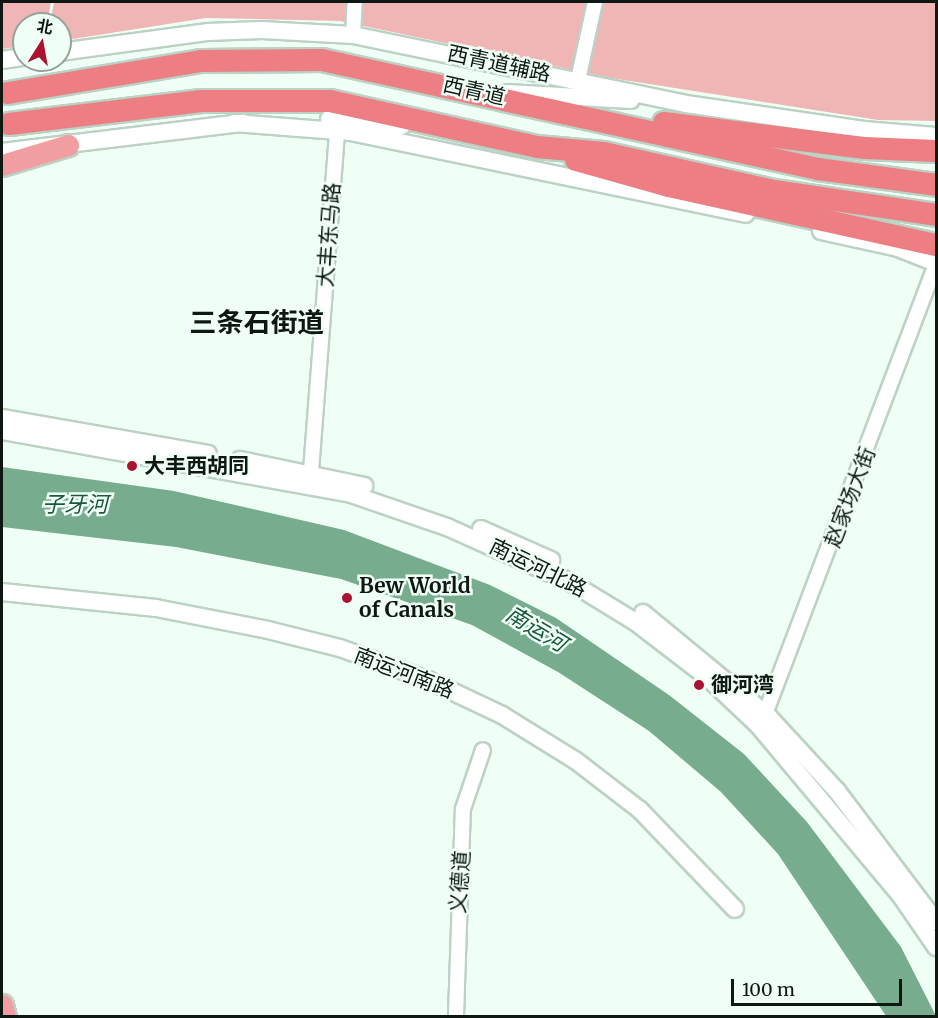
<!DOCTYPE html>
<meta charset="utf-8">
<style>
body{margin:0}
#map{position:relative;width:938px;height:1018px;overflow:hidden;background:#f0fff6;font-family:Merriweather,"Noto Sans SC",serif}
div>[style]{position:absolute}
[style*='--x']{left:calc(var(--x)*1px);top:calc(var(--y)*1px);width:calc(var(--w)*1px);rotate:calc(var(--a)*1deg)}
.green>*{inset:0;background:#efb6b5}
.water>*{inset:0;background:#77ac8e}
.roads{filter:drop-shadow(2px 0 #bbd2c4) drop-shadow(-2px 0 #bbd2c4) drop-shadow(0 2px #bbd2c4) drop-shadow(0 -2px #bbd2c4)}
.minor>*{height:14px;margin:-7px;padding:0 7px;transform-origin:7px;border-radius:7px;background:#fff}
.tertiary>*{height:16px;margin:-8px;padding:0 8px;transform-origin:8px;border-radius:8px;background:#fff}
.primary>*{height:21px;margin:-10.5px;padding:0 10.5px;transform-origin:10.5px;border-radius:10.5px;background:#f19ea3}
.trunk>*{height:22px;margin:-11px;padding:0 11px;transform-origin:11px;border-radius:11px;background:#ec7e84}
.dots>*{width:16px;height:16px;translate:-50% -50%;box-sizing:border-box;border:3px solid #f0fff6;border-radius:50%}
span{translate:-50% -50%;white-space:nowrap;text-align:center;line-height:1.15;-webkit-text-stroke:5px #f0fff6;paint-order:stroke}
.street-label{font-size:21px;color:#0e1712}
.poi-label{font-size:21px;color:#0e1712;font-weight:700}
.left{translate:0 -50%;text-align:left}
.water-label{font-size:22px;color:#19593b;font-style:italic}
.district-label{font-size:27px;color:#0e1712;font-weight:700}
.frame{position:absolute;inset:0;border:3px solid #0e1712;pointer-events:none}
.north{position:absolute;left:12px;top:12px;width:60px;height:60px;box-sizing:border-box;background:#f0fff6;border:2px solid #96a29b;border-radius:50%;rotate:11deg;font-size:16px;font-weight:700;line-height:24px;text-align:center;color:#0e1712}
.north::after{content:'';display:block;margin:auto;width:21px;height:27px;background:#aa1430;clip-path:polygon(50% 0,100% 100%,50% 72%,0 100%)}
.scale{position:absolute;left:731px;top:979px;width:171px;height:27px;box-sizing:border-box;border:3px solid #0e1712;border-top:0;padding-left:8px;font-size:18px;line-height:21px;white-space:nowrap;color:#0e1712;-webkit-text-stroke:4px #f0fff6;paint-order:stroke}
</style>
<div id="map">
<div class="green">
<i style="clip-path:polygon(2px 2px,51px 2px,47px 24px,24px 24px,24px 46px,2px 49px)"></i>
<i style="clip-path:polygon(54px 2px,936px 2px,936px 121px,878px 120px,611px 78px,340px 21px,206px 18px,60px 41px,60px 24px,50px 24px)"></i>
</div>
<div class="water">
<i style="clip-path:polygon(2px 467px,174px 491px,344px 530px,490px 585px,556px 618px,669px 695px,744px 754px,807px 822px,901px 947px,936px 1016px,886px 1016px,778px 854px,721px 792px,649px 731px,558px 672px,472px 625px,341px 579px,176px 547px,2px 527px)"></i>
</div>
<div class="roads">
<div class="minor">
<i style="--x:353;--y:35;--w:33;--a:-87"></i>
<i style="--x:578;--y:80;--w:80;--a:-77.7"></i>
<i style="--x:310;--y:484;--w:354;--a:-85.6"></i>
<i style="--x:762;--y:722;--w:489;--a:-69.2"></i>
<i style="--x:456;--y:1016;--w:207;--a:-88.1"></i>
<i style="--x:463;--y:809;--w:62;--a:-71.3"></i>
</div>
<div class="tertiary">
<i style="--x:60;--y:52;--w:148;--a:-7.7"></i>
<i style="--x:207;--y:32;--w:55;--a:-2.1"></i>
<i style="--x:262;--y:30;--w:91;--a:3.1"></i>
<i style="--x:353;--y:35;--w:340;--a:11.7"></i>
<i style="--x:686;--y:104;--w:180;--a:8.3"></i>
<i style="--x:864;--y:130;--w:72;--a:4.8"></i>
<i style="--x:2;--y:60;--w:22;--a:-8"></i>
<i style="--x:507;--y:93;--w:124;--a:3.2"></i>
<i style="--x:329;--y:119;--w:73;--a:5.5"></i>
<i style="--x:234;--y:123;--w:117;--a:4.4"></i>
<i style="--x:351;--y:132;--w:403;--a:11.7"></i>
<i style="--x:2;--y:152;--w:243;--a:-6.9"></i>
<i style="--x:821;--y:231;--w:79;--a:12.4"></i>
<i style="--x:898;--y:248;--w:41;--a:21.5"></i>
<i style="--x:2;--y:418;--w:209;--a:9.9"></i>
<i style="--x:2;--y:431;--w:352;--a:10.2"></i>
<i style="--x:348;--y:493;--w:105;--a:19"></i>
<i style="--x:447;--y:527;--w:135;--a:24.1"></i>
<i style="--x:570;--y:582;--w:75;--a:31.4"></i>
<i style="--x:634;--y:621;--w:91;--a:37.4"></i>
<i style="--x:706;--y:676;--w:71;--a:43.3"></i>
<i style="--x:758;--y:725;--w:223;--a:50.1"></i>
<i style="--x:901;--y:896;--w:62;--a:55.5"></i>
<i style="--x:240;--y:460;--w:127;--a:11.8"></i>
<i style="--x:481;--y:529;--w:77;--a:23.9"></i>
<i style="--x:2;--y:592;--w:155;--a:5.9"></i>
<i style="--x:156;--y:608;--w:114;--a:11.1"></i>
<i style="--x:268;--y:630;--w:74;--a:14"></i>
<i style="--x:340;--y:648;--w:94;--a:20"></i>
<i style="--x:428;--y:680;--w:82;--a:25.3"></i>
<i style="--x:502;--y:715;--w:86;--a:31.7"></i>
<i style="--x:575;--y:760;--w:82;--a:37.6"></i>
<i style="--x:640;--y:810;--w:137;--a:46.2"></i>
<i style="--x:643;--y:613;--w:162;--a:39.5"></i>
<i style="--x:768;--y:716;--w:102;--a:47.4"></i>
<i style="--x:837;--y:791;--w:164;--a:52.9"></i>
</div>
<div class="primary">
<i style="--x:2;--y:165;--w:69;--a:-16.9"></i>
<i style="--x:2;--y:1005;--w:11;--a:75"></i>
</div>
<div class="trunk">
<i style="--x:8;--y:93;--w:196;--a:-9.4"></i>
<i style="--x:201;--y:61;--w:121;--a:-0.5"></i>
<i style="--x:322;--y:60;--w:508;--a:12.39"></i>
<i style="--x:818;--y:169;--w:119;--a:7.7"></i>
<i style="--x:664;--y:123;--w:203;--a:7.1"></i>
<i style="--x:865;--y:148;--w:71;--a:2.4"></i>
<i style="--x:9;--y:124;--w:194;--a:-6.8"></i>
<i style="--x:202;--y:101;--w:128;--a:0"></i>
<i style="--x:330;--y:101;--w:212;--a:12.5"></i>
<i style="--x:537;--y:147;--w:67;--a:5.1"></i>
<i style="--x:604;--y:153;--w:174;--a:12.6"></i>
<i style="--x:774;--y:191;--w:164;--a:8.4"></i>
<i style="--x:576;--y:160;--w:97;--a:15.6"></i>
<i style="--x:669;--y:186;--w:273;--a:12.5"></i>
</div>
</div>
<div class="dots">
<i style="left:132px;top:466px;background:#aa1430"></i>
<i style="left:347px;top:598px;background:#aa1430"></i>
<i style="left:699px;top:685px;background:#aa1430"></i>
</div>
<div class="street-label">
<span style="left:499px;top:64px;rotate:12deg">西青道辅路</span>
<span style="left:474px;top:91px;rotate:13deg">西青道</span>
<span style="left:329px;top:235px;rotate:-86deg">大丰东马路</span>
<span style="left:850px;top:497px;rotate:-69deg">赵家场大街</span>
<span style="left:538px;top:568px;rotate:26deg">南运河北路</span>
<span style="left:404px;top:673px;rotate:21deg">南运河南路</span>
<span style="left:460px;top:882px;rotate:-86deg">义德道</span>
</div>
<div class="poi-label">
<span class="left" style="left:144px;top:466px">大丰西胡同</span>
<span class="left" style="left:359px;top:598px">Bew World<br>of Canals</span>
<span class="left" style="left:711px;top:685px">御河湾</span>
</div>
<div class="water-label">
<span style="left:75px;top:505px">子牙河</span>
<span style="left:536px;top:629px;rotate:31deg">南运河</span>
</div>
<div class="district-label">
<span style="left:257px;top:323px">三条石街道</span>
</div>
<div class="frame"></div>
<div class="north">北</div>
<div class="scale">100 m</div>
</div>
